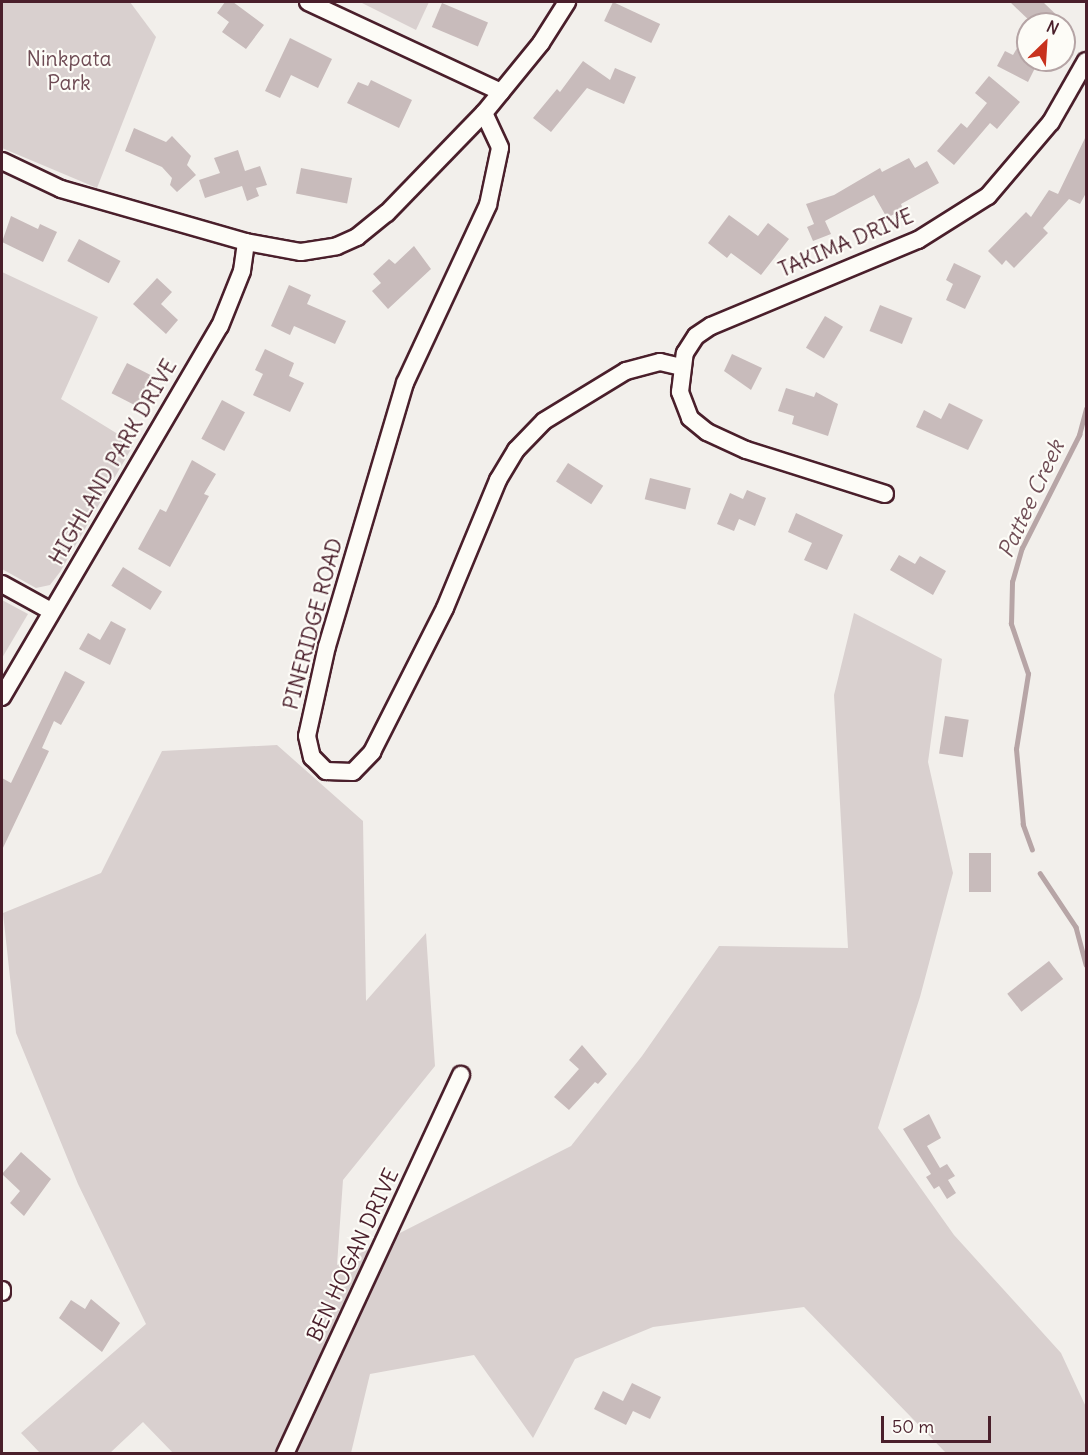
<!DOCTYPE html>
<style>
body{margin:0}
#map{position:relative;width:1088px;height:1455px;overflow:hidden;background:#f2efeb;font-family:Delius,sans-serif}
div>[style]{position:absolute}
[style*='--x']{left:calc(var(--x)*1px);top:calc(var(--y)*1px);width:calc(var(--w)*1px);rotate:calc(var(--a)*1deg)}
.green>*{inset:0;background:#d9d0cf}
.stream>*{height:4.5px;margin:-2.25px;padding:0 2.25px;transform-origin:2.25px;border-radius:2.25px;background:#b7a5a6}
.building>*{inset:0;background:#c8bbbb;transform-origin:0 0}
.roads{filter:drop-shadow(2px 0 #4a1f2b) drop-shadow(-2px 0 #4a1f2b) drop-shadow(0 2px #4a1f2b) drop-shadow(0 -2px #4a1f2b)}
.minor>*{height:16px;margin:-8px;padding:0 8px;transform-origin:8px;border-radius:8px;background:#fdfcf7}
span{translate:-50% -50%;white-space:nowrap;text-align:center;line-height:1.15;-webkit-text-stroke:4.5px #fdfcf7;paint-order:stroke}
.park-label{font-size:21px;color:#6e4b54}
.street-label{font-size:21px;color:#4a1f2b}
.water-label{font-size:22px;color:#704e56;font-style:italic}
.frame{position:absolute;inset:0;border:3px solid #4a1f2b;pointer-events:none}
.north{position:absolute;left:1016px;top:12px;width:60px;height:60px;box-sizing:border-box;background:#fdfcf7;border:2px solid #b5a4a5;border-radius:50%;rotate:25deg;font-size:16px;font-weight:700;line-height:24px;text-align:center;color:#4a1f2b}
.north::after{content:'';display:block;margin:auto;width:21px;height:27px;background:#c8321e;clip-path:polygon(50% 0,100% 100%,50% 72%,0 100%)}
.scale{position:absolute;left:881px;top:1416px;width:110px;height:27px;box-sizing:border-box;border:3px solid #4a1f2b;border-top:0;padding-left:8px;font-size:18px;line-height:21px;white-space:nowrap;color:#4a1f2b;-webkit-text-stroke:4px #fdfcf7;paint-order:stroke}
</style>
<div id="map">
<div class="green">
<i style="clip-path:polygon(2px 2px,130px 2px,156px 37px,97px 188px,2px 148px)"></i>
<i style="clip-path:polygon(360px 2px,429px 2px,416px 30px)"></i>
<i style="clip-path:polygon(2px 272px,98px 317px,61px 399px,134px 444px,60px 572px,50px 585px,36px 588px,2px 569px)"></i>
<i style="clip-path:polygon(2px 600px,28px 614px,2px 658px)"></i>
<i style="clip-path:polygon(854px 613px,942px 659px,928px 762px,953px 873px,920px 997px,878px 1128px,954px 1235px,1061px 1353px,1086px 1407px,1086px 1453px,946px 1453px,804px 1307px,653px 1327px,575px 1359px,533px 1438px,474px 1355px,370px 1374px,351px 1453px,173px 1453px,143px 1422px,110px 1453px,40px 1453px,21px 1433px,146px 1324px,78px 1184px,16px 1033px,3px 913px,101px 873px,162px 751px,277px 745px,363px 821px,366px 1001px,426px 933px,435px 1066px,343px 1180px,337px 1265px,571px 1146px,642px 1056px,719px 946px,848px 948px,834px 695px)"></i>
</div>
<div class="stream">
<i style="--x:1032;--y:850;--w:27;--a:-110"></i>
<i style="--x:1023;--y:825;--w:76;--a:-95.3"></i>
<i style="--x:1016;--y:749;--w:76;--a:-80.9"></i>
<i style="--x:1028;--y:674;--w:53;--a:-108.8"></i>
<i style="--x:1011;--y:624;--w:42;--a:-88.6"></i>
<i style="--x:1012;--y:582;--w:35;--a:-74"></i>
<i style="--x:1022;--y:548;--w:127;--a:-63.2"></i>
<i style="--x:1079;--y:435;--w:27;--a:-75"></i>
<i style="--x:1040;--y:873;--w:65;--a:56.3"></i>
<i style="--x:1076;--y:927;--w:39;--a:75"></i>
</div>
<div class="building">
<i style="clip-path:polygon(225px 2px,233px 2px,264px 25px,246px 49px,222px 32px,229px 22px,217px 13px)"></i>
<i style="left:613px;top:2px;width:52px;height:21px;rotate:25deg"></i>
<i style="clip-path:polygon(1010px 2px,1043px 2px,1066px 24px,1033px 24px)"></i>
<i style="left:442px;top:3px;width:50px;height:26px;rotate:23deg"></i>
<i style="clip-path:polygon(290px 38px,332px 59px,318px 88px,291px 75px,280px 98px,265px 91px)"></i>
<i style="clip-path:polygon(1020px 43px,1028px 47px,1028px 60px,1039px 60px,1028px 82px,997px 66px,1005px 51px,1013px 55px)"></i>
<i style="clip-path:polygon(583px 61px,610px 80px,615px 68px,636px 77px,624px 104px,587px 88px,551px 132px,533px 118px,557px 89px,560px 92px)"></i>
<i style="clip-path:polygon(989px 76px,1020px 102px,997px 129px,990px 123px,954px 165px,937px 151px,961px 123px,967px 128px,987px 103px,975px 93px)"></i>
<i style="clip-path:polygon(371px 80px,412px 100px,399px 128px,347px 103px,358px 82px,368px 86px)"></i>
<i style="clip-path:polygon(134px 128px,166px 142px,172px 136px,191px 156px,187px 165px,196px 175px,177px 192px,170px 185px,172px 178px,162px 167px,125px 151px)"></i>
<i style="clip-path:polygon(1086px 136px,1086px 193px,1080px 204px,1069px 199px,1043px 228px,1048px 233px,1014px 268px,1006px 260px,1002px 265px,988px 251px,1026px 212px,1031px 217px,1049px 190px,1058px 194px)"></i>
<i style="clip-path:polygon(238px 150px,245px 171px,260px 166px,267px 185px,256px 188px,259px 196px,247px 201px,242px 186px,205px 198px,199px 180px,220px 173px,214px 158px)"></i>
<i style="clip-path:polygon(909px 158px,915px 168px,927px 161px,939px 183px,901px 204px,903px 209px,887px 218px,874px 195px,825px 221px,831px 234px,813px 241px,807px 227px,814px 224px,806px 204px,834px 195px,880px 168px,882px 172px)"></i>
<i style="left:301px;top:168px;width:52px;height:26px;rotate:11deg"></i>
<i style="clip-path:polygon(729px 215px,758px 236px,768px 223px,789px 239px,761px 275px,731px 253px,727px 258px,708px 243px)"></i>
<i style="clip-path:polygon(11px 216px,38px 229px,40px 224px,57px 232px,43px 262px,2px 242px)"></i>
<i style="left:79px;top:239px;width:47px;height:25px;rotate:28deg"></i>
<i style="clip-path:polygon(414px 246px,431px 269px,388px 309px,372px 291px,381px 283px,373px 274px,389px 259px,395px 264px)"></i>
<i style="clip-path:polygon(954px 263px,981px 276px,965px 309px,946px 300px,953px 284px,946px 280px)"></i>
<i style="clip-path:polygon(157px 278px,172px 292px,161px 304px,178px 320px,166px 334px,133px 304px)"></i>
<i style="clip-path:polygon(289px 285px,311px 295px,307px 304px,346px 321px,335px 344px,294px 326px,290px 335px,271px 326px)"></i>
<i style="left:880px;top:305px;width:35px;height:28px;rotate:22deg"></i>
<i style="left:825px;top:316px;width:21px;height:37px;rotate:31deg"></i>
<i style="clip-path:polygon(265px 349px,294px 363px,289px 376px,304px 383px,290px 412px,253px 395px,263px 374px,255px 370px)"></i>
<i style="clip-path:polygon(732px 354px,762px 368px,751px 390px,724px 371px)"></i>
<i style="left:127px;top:363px;width:28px;height:34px;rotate:27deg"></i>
<i style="clip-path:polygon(786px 388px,814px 397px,816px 392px,838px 404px,828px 436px,792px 424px,794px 416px,778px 411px)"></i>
<i style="left:222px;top:400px;width:26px;height:44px;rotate:28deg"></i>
<i style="clip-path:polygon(949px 403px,983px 420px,968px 450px,916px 427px,924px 410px,941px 419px)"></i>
<i style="clip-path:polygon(192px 460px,216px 474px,204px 494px,209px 496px,170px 567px,138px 549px,160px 509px,166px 512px)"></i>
<i style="left:568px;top:463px;width:42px;height:22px;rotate:33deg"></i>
<i style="left:650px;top:478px;width:42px;height:22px;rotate:14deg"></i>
<i style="clip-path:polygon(747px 490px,766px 498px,755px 526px,739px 519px,734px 531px,717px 524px,730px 493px,743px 499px)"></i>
<i style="clip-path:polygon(796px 513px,843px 535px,827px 570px,804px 560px,812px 543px,788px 532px)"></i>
<i style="clip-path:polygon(899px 555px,915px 564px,920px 556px,946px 571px,933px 595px,890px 570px)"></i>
<i style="left:123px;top:567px;width:46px;height:22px;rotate:32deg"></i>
<i style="clip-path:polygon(111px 621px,126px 629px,110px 665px,79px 649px,88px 633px,100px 640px)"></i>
<i style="clip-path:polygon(65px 671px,85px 682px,61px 725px,54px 721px,42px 748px,49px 751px,2px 850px,2px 778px,11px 783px)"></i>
<i style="left:945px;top:716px;width:24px;height:38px;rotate:9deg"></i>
<i style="left:991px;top:853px;width:39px;height:22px;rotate:90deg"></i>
<i style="left:1049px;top:961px;width:23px;height:53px;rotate:52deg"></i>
<i style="clip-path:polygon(582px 1045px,607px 1074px,598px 1084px,595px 1082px,569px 1110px,554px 1097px,579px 1069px,569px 1060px)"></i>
<i style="clip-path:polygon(929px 1114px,941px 1138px,927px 1146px,940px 1168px,947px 1164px,955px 1176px,948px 1180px,956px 1193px,947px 1199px,939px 1186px,934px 1189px,926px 1177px,931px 1174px,903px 1129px)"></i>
<i style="clip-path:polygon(21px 1152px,51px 1179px,24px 1216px,10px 1203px,20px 1191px,2px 1174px)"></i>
<i style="clip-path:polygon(91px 1299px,120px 1323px,102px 1352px,59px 1318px,71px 1300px,85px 1309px)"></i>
<i style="clip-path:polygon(632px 1383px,661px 1397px,650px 1419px,633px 1411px,626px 1425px,594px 1409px,603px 1391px,623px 1401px)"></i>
</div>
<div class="roads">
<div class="minor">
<i style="--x:308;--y:2;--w:213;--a:25"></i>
<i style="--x:484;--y:113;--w:38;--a:65"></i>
<i style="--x:500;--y:148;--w:58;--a:101.9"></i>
<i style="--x:488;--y:205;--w:196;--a:115"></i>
<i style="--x:405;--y:383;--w:274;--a:106.5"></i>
<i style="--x:327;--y:646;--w:92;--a:102.5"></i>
<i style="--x:307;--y:736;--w:22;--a:77"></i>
<i style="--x:312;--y:757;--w:20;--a:45"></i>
<i style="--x:326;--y:771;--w:27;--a:2"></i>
<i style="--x:353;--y:772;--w:28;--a:-46"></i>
<i style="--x:372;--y:752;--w:161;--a:-63.1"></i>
<i style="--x:445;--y:608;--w:139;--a:-67.5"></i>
<i style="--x:498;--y:480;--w:35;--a:-59"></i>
<i style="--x:516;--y:450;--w:40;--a:-46"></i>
<i style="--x:544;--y:421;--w:96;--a:-31.4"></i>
<i style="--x:626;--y:371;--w:35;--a:-15"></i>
<i style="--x:660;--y:362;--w:22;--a:13"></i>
<i style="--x:2;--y:161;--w:65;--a:25.4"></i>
<i style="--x:61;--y:189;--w:192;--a:16"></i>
<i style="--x:246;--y:242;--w:56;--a:10.3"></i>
<i style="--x:301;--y:252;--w:36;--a:-9"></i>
<i style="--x:337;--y:246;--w:22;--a:-24"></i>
<i style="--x:357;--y:237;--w:38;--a:-39"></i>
<i style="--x:387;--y:213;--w:139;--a:-45.9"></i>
<i style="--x:484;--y:113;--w:90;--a:-50.8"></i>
<i style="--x:541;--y:43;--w:49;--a:-57.6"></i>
<i style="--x:885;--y:494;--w:146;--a:-162.4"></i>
<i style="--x:746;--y:450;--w:43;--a:-155.2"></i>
<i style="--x:707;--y:432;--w:22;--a:-141"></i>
<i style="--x:690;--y:418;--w:28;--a:-111"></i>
<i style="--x:680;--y:392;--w:39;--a:-83"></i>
<i style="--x:685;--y:353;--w:20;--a:-57"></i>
<i style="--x:696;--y:336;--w:18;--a:-34"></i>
<i style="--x:711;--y:326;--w:224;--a:-22.6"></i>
<i style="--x:918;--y:240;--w:83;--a:-32.2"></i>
<i style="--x:988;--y:196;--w:97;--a:-49.6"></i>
<i style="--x:1051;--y:122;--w:70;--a:-60.2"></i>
<i style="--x:2;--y:584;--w:56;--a:28.9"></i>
<i style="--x:2;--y:697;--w:430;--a:-59.6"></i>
<i style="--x:220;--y:326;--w:59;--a:-68.2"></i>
<i style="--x:242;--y:271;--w:29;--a:-82"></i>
<i style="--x:2;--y:1290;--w:2;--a:90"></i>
<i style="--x:285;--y:1454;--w:418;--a:-65.1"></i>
</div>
</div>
<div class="park-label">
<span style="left:69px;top:71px">Ninkpata<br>Park</span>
</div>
<div class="street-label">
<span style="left:846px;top:243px;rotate:-23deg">TAKIMA DRIVE</span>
<span style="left:113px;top:462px;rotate:-60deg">HIGHLAND PARK DRIVE</span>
<span style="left:313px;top:624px;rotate:-75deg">PINERIDGE ROAD</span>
<span style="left:353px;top:1255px;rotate:-65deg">BEN HOGAN DRIVE</span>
</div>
<div class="water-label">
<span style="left:1031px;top:499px;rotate:-65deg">Pattee Creek</span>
</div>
<div class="frame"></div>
<div class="north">N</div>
<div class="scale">50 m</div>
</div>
